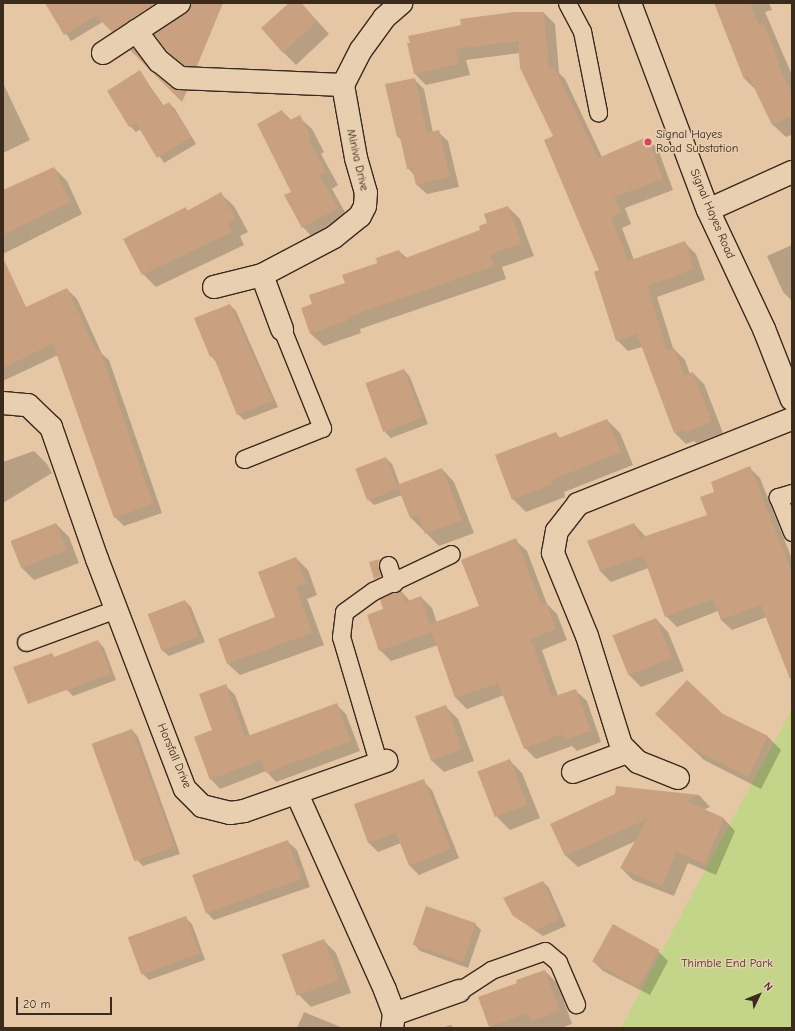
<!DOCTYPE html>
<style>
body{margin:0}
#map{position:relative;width:795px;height:1031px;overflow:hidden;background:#e5c7a6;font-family:"Comic Neue",sans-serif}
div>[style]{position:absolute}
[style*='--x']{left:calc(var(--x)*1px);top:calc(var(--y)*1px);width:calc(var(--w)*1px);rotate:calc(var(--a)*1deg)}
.green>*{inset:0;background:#c4d488}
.shadow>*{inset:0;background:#0003}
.building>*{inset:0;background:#c9a080;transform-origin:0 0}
.roads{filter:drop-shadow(1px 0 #3b2a1e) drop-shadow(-1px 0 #3b2a1e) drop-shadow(0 1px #3b2a1e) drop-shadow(0 -1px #3b2a1e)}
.service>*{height:17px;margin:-8.5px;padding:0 8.5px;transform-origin:8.5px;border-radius:8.5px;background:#e7cfb0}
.minor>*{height:22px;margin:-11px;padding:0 11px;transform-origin:11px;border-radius:11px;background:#e7cfb0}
.dots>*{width:11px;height:11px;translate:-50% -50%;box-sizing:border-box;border:2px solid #e7cfb0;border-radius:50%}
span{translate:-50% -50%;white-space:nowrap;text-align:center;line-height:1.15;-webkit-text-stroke:3px #e7cfb0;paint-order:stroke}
.poi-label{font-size:12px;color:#3b2a1e}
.left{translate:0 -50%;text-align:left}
.street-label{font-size:12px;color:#3b2a1e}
.park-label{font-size:12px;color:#493b29}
.frame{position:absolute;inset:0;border:4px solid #3b2a1e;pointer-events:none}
.north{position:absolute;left:739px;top:975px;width:40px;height:40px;-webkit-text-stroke:3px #e7cfb0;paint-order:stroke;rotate:47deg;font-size:11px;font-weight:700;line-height:16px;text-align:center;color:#3b2a1e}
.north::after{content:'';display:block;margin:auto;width:14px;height:18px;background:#3b2a1e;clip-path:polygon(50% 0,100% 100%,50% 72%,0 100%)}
.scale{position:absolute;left:16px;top:997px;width:96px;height:18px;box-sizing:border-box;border:2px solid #3b2a1e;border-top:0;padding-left:5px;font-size:12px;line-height:14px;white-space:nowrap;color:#3b2a1e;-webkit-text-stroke:3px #e7cfb0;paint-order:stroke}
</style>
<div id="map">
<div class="green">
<i style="clip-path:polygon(792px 709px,792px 1028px,621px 1028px,680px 917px)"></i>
</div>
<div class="shadow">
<i style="clip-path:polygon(46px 3px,134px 3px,71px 41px)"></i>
<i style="clip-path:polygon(290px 3px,301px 3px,329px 34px,296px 65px,283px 52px)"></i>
<i style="clip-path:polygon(378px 3px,385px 3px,381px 6px)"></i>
<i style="clip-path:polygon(716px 3px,769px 3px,772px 10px,765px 12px,792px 75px,792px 137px,791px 135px,786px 137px,773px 125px,757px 91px,745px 79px)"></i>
<i style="clip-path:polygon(544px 13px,555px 24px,559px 73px,565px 79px,602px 157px,647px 138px,658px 149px,673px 190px,625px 208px,631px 224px,622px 228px,634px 260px,684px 242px,696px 254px,705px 280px,657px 297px,673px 348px,685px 360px,690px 374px,693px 373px,704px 384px,723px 433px,697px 443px,694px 441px,686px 444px,675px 433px,642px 347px,628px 351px,617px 340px,600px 270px,555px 137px,520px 53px,466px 60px,470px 75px,426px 85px,415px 74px,408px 44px)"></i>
<i style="clip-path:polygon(140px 72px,164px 106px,169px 103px,175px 109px,196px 144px,164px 163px,141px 129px,136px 132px,130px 126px)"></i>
<i style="clip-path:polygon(414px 79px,424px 89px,433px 133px,438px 132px,448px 141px,459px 187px,427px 194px,417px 185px,415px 176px,408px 168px,402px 141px,398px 137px)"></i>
<i style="clip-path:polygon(3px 83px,30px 140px,3px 153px)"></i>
<i style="clip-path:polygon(282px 111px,292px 121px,299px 117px,312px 129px,324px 152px,321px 154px,338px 185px,332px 189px,350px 221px,315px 240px,303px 227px,292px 192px)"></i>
<i style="clip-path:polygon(54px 168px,67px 181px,82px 214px,3px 254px,3px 192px)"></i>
<i style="clip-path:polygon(221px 194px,234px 206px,248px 232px,240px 236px,244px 245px,156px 287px,143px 274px,186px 209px,188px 211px)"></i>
<i style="clip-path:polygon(508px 207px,520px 219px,534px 256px,502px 267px,506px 279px,360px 329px,361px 333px,324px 346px,311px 334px,302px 309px,314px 305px,399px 251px,407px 258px,482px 230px)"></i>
<i style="clip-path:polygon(792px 245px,792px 301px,783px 292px,767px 256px)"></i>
<i style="clip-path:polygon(67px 289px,77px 299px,102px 354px,109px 360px,162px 513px,124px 526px,115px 517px,58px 355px,3px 381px,3px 320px)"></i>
<i style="clip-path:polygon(230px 305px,236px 311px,278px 407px,244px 420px,238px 414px,216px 362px,211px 356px)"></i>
<i style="clip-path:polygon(404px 370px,410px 377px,428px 424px,391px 438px,385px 432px)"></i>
<i style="clip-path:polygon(607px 420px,620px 433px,633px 465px,564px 492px,565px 497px,526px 512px,513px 499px,556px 434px,561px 439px)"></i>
<i style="clip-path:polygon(34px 451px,47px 464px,52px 473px,3px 503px,3px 462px)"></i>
<i style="clip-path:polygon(386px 458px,392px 464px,400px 485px,442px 469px,454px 482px,474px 533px,439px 546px,411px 518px,402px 495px,374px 505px,368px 499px)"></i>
<i style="clip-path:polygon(749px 467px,760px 478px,792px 559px,792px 657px,767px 617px,732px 630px,721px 620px,718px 611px,677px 627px,666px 616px,648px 568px,611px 582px,600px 571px,589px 541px,634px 524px,646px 537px,709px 515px,716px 492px)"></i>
<i style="clip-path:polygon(56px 524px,69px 537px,79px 563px,34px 580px,21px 567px,11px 541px)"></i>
<i style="clip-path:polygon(515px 540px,527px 551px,547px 604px,557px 614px,567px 640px,542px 650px,558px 696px,575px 690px,587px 701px,601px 742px,577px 751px,572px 746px,536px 759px,525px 748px,504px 695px,467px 709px,456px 698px,438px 645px,391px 661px,380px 650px,384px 610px,401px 591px,410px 601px,421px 597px,432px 608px,437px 623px,481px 606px)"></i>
<i style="clip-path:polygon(296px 558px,308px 570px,317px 595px,307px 599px,324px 645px,240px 675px,228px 664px,276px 618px)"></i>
<i style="clip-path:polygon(185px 601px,191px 607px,205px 642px,169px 656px,162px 650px)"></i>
<i style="clip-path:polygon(656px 619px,668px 632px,684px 671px,641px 687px,629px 675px)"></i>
<i style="clip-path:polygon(98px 641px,104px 648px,116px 680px,73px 696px,67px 690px)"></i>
<i style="clip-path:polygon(225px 685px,235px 695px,250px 736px,336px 704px,346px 714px,360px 751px,276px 782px,266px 771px,220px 789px,211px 779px,213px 731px)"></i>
<i style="clip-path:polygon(445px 706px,458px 719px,474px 761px,444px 772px,431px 760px,416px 717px)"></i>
<i style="clip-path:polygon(723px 715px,768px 737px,781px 750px,761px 789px,704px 760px,669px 727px)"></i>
<i style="clip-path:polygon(132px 730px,138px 737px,180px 854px,143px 866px,137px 860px)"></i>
<i style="clip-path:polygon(510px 761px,522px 773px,540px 818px,510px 830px,497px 817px,480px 772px)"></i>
<i style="clip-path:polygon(423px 781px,432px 790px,459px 858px,419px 875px,410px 866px,401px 843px,378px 852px,369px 843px,355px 805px)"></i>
<i style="clip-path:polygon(617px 787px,700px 796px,710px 807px,703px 810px,724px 819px,735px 831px,716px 875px,688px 863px,674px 896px,633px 880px,621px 868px,636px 841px,578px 867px,566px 856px,552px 825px,616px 795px)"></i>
<i style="clip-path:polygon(288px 842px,297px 850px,310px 887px,214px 920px,205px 911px)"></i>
<i style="clip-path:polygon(543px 882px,549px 888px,566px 926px,543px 936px,514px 916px)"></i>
<i style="clip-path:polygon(186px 918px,192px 924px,205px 960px,149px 980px,143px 974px)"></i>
<i style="clip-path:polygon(475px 924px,481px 930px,468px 968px,420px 951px,414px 944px)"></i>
<i style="clip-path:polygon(324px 941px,336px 953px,351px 993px,311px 1007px,298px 994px)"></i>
<i style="clip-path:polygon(658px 951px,668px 961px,650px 995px,603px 971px,593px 961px)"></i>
<i style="clip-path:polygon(545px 971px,558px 984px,572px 1024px,561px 1028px,491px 1028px,489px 1026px,518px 984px)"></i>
<i style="clip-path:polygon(304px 1012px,343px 1028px,297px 1028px)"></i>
<i style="clip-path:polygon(451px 1025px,454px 1028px,441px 1028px)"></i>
</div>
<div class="building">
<i style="clip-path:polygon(45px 3px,156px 3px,112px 32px,96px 16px,64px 35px)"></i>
<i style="clip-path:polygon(191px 3px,223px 3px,197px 66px,185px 66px,168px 52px,154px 34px,186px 13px)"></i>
<i style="clip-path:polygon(289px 3px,301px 3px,317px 21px,283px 53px,261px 28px)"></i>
<i style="clip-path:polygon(714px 3px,750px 3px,759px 26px,764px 24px,780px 64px,778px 65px,792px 94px,792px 115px,772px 125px,749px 77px,744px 79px)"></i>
<i style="clip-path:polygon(513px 12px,544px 12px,549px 69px,554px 67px,598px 158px,647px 137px,663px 179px,614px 197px,621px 213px,611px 217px,628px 261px,685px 241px,694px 269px,647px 286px,667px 350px,674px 348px,685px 375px,693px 372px,712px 422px,685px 433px,684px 430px,674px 433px,637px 334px,616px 341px,594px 272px,599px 270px,544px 140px,553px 136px,520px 68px,518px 41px,456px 49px,459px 64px,414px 74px,407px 43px,410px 43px,408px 36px,461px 25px,460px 19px)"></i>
<i style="clip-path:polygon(133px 48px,151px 71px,172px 88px,187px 91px,182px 102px,130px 50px)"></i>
<i style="clip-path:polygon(140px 70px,162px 106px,169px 102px,191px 137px,157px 158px,136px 123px,129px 127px,107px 91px)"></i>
<i style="clip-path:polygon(415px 78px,427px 133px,439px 130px,450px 177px,416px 185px,412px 168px,407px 169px,400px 137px,397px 137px,385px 84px)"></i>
<i style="clip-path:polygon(282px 110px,288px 121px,300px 115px,312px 139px,309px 141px,326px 172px,320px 176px,338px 208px,302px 228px,284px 195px,291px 192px,257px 124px)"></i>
<i style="clip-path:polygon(54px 167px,70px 202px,3px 235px,3px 190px)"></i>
<i style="clip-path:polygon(221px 192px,236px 219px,228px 223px,232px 232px,142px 275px,123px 239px,186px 207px,187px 211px)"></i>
<i style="clip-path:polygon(508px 206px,522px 243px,490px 255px,494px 266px,348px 317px,349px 320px,310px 334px,301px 308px,312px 304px,309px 295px,345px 283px,342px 275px,377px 263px,376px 258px,399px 250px,403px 259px,480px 230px,479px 226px,487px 223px,484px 214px)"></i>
<i style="clip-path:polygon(3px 258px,26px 307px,67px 288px,96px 351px,100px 350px,153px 504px,114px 518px,53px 344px,3px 368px)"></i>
<i style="clip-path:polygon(230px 304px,273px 401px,237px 415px,213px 355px,210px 357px,194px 318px)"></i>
<i style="left:404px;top:369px;width:52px;height:41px;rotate:70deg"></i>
<i style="clip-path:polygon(607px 419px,621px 452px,552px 480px,553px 484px,512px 500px,495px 455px,556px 432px,559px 438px)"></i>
<i style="left:386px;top:457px;width:34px;height:33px;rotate:69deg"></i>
<i style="clip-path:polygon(750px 466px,792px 573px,792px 678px,790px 679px,761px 605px,721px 620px,713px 599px,665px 617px,643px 555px,600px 571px,587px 541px,634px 523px,640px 538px,707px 515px,700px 497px,714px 492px,711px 482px)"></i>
<i style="clip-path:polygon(442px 468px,462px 520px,425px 534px,418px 515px,410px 518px,397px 485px)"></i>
<i style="left:56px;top:523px;width:29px;height:49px;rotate:68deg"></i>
<i style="clip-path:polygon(516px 538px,541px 604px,546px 602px,556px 629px,531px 639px,552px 697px,576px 689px,591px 731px,564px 740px,562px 734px,524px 749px,498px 683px,455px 698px,432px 632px,379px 651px,367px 615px,383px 609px,380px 599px,401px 590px,405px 602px,421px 596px,430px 624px,479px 606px,461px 560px)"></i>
<i style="clip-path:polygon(296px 557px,306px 583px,296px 587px,312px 633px,227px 664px,218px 639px,275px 617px,258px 572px)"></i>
<i style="clip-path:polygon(380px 559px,378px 563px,381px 576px,374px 579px,369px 562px)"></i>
<i style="left:185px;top:600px;width:39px;height:40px;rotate:69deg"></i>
<i style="left:656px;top:618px;width:43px;height:47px;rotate:68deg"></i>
<i style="clip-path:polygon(98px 640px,111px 674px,28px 704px,13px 667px,52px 653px,54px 657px)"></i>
<i style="clip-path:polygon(687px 680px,723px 714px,768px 736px,748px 777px,690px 747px,655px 714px)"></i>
<i style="clip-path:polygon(226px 684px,245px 737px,337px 703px,351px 741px,266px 773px,261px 760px,210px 780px,194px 737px,212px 730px,199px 694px)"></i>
<i style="left:446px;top:705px;width:47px;height:33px;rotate:70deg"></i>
<i style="left:132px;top:729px;width:125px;height:43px;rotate:70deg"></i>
<i style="left:510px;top:759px;width:49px;height:35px;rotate:69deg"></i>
<i style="clip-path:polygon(424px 779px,451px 849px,409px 866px,396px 833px,368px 843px,354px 804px)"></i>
<i style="clip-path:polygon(616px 786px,700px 795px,686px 801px,724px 818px,705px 864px,676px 852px,662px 886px,620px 868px,647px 819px,565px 856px,550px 824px,615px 794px)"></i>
<i style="left:288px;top:840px;width:41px;height:102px;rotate:70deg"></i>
<i style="clip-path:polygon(543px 881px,560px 919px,536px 930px,513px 916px,503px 898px)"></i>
<i style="left:426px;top:906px;width:53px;height:41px;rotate:19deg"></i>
<i style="left:186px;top:916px;width:40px;height:62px;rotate:70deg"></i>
<i style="left:613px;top:924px;width:53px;height:43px;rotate:29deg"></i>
<i style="left:324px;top:939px;width:44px;height:45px;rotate:70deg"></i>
<i style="clip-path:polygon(545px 970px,560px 1011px,531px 1022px,528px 1013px,489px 1027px,478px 997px,517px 983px,516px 980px)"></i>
</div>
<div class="roads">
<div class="service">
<i style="--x:567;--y:3;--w:32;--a:62"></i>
<i style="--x:582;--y:31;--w:83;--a:78.8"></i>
<i style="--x:244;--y:459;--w:84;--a:-21.7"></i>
<i style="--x:322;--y:428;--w:107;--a:-112"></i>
<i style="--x:792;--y:493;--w:15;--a:164"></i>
<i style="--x:778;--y:497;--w:38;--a:68"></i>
<i style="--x:388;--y:565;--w:19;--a:72"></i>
<i style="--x:26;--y:642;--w:96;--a:-20.1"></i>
<i style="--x:379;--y:765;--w:134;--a:-106.5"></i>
<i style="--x:341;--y:637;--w:25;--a:-83"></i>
<i style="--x:344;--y:612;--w:36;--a:-36"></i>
<i style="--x:373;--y:591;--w:86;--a:-25.4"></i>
<i style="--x:459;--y:991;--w:38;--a:-33"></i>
<i style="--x:491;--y:970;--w:57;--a:-19.4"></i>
<i style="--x:545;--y:951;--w:17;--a:40"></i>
<i style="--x:558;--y:962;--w:46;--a:66.8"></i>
</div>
<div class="minor">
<i style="--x:630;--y:3;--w:221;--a:69.4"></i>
<i style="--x:708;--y:210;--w:132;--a:64.8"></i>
<i style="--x:764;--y:329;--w:76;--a:68.5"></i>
<i style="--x:136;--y:31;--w:38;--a:53"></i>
<i style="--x:159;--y:61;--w:27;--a:39"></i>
<i style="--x:180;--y:78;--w:163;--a:2.5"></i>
<i style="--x:103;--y:53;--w:91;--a:-33.3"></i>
<i style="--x:708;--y:210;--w:92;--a:-24.3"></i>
<i style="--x:262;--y:275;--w:58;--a:69.7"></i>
<i style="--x:214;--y:287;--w:49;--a:-14"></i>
<i style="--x:262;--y:275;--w:81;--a:-27.8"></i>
<i style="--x:334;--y:237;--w:33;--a:-39"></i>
<i style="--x:360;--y:216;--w:11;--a:-63"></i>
<i style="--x:365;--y:206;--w:13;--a:-86"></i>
<i style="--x:366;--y:193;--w:36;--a:-106"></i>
<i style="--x:356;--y:158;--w:74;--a:-100.1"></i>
<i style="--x:343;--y:85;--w:39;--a:-63"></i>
<i style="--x:361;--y:50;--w:39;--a:-54"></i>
<i style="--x:384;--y:18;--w:23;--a:-41"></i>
<i style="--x:3;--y:403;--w:25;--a:5"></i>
<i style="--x:28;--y:405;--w:32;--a:44"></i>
<i style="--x:51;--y:427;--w:140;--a:70.8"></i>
<i style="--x:97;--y:559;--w:246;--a:69.1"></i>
<i style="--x:185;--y:789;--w:24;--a:45"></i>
<i style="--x:202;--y:806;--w:29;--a:14"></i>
<i style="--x:230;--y:813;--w:14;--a:-8"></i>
<i style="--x:244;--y:811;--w:151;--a:-19.4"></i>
<i style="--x:573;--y:772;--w:58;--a:-20.3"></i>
<i style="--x:678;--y:778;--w:43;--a:-158.2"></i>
<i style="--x:638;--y:762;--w:24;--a:-135"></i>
<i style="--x:621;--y:745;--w:114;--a:-107.3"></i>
<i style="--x:587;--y:636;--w:90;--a:-112.3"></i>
<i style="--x:553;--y:553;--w:22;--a:-80"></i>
<i style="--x:557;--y:531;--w:34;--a:-52"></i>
<i style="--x:578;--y:504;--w:230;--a:-21.7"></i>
<i style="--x:297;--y:794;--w:215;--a:65.8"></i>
<i style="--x:385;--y:990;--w:26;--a:69"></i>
<i style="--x:394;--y:1014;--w:14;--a:98"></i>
<i style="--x:394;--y:1014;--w:69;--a:-19.5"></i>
</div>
</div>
<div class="dots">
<i style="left:648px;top:142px;background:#d1495b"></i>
</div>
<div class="poi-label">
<span class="left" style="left:656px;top:142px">Signal Hayes<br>Road Substation</span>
</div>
<div class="street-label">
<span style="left:357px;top:160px;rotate:77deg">Miniva Drive</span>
<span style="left:712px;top:214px;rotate:67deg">Signal Hayes Road</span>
<span style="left:174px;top:756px;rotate:67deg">Horsfall Drive</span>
</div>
<div class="park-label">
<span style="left:727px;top:964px">Thimble End Park</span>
</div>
<div class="frame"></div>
<div class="north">N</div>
<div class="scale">20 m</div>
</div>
